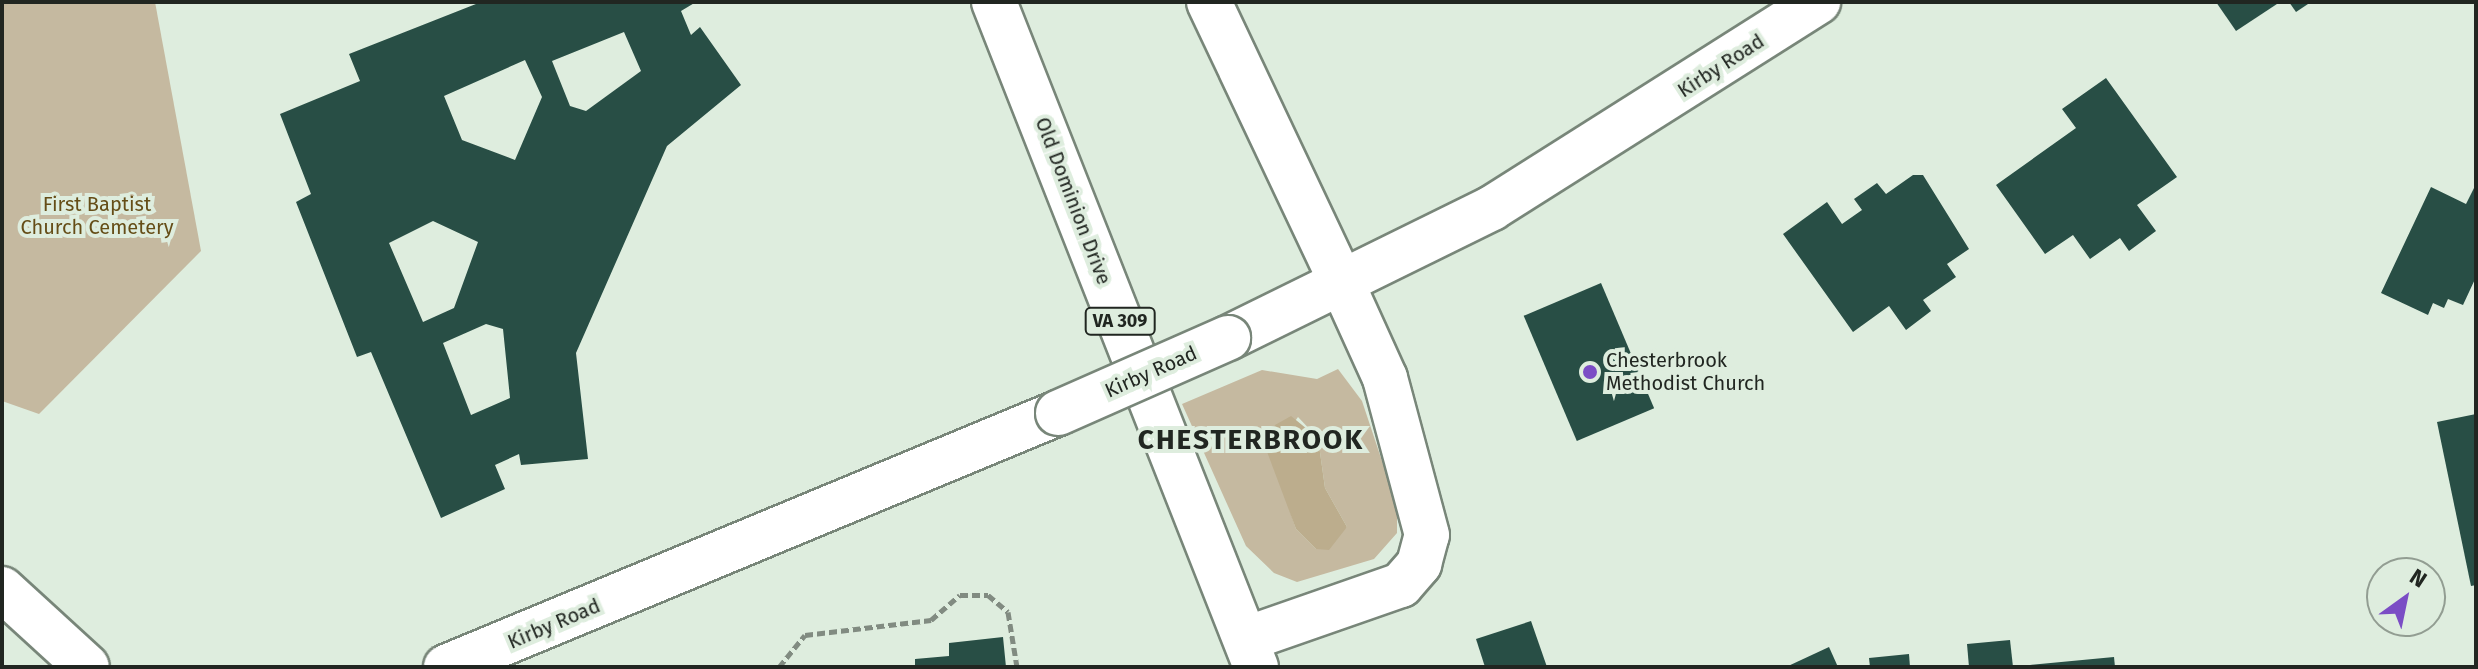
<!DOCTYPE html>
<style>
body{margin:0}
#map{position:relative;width:2478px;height:669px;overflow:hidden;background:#deedde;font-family:"Fira Sans",sans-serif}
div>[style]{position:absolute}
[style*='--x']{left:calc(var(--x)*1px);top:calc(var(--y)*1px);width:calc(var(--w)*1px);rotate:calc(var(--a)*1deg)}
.green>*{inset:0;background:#c5b9a0}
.forest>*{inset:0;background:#bcad8d}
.building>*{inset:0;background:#284e45;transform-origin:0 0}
.path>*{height:5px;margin-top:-2.5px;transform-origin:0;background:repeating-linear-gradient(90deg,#818b81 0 8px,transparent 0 12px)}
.roads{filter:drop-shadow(2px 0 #788679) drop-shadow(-2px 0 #788679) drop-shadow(0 2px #788679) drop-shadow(0 -2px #788679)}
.minor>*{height:44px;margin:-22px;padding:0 22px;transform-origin:22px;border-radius:22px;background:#fff}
.major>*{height:44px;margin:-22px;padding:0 22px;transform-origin:22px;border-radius:22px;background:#fff}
.bridges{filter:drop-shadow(2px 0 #788679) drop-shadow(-2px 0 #788679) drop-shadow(0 2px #788679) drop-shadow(0 -2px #788679)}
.major-bridge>*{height:44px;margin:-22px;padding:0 22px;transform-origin:22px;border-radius:22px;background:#fff}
.dots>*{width:22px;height:22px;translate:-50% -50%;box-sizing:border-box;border:4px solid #deedde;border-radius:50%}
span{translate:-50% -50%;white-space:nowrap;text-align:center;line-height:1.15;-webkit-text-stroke:8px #deedde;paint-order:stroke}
.shield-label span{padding:2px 6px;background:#deedde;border:2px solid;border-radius:6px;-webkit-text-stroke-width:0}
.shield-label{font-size:18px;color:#212621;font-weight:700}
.street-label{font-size:20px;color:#212621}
.park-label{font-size:20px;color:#654d17}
.poi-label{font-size:20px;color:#212621}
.left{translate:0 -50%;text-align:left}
.district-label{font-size:28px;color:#212621;font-weight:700;letter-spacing:2px}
.frame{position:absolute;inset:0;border:4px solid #212621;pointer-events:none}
.north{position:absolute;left:2366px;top:557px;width:80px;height:80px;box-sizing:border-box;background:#deedde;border:2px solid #929d92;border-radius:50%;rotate:33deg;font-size:22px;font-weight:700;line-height:32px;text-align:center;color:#212621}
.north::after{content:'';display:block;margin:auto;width:28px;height:36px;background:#7b4dc5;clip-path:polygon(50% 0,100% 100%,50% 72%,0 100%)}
</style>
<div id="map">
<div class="green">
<i style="clip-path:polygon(2px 2px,155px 2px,201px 251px,39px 414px,2px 401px)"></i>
<i style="clip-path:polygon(evenodd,1338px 369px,1362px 401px,1397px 506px,1397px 533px,1374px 559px,1297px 582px,1274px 573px,1246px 546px,1182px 404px,1262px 370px,1317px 379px,1338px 369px,1298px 417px,1318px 438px,1325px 488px,1347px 527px,1316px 549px,1296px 529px,1271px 455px,1298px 417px)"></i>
</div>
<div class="forest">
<i style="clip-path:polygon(1291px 416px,1318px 438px,1325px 488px,1347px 527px,1329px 550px,1316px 549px,1296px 529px,1266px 449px,1275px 425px)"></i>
</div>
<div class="building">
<i style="clip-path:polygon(evenodd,481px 2px,696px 2px,681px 11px,691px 35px,700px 27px,741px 85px,667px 146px,576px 353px,588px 459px,521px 465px,519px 454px,495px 465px,505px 489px,441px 518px,371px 352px,357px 357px,296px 202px,311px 194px,280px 114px,360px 81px,349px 54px,481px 2px,624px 32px,641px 71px,586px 111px,570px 106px,552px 61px,624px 32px,481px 2px,525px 60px,542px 97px,515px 160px,462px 140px,444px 96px,525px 60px,481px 2px,433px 221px,478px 242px,454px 308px,423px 322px,389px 243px,433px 221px,481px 2px,486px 324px,503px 329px,510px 398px,471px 415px,443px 343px,486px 324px)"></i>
<i style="clip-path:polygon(2216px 2px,2280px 2px,2236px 31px)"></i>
<i style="clip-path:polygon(2289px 2px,2311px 2px,2296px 12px)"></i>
<i style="clip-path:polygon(2106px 78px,2177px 177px,2137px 205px,2156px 231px,2129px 251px,2120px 238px,2090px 259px,2073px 235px,2045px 254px,1996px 185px,2076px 128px,2062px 109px)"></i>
<i style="clip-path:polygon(1913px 175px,1923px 175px,1969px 249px,1947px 264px,1956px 277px,1923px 300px,1931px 311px,1906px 330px,1889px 306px,1853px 332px,1783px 234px,1827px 202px,1842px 224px,1862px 210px,1854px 199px,1877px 183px,1886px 194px)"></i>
<i style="clip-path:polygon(2476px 184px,2476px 277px,2463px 305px,2448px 299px,2444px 308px,2433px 303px,2428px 315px,2381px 293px,2431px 187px,2466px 204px)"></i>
<i style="left:1601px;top:283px;width:136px;height:84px;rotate:67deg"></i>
<i style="clip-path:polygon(2476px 414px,2476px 585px,2471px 586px,2437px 422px)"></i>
<i style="clip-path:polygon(1531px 621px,1547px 667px,1485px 667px,1476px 639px)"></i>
<i style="clip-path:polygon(1003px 637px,1006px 667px,915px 667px,915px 659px,949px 656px,949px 643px)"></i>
<i style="clip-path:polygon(2010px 640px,2013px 667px,1969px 667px,1967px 644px)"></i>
<i style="clip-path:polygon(1829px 647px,1838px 667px,1786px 667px)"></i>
<i style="clip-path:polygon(1909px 654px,1910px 667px,1870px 667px,1869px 658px)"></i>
<i style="clip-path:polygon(2114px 657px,2115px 667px,2030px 667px,2030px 665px)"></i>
</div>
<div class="path">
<i style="--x:779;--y:667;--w:41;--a:-50.9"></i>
<i style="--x:805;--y:635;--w:127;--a:-6.8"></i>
<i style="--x:931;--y:620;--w:38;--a:-41"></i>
<i style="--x:960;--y:595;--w:28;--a:0"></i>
<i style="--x:988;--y:595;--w:26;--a:40"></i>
<i style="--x:1008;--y:612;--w:56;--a:80.7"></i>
</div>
<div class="roads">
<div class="minor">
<i style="--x:1209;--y:2;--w:309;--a:64.7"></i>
<i style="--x:2;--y:589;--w:115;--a:42.5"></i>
</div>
<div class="major">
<i style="--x:994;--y:2;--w:715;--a:68.5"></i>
<i style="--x:1228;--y:338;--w:294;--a:-26.2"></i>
<i style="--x:1492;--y:208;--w:386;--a:-32.3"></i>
<i style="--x:1246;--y:639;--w:164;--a:-19.2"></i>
<i style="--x:1401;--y:585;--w:28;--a:-49"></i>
<i style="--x:1419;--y:564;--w:30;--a:-75"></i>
<i style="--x:1427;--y:535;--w:163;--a:-105"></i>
<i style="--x:1385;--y:378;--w:107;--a:-114.4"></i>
<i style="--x:446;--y:667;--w:663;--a:-22.54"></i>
</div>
</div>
<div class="bridges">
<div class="major-bridge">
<i style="--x:1058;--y:413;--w:186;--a:-23.8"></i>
</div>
</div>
<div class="dots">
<i style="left:1590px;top:372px;background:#7b4dc5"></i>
</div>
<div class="shield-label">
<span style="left:1120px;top:321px">VA 309</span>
</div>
<div class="street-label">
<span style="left:1721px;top:66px;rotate:-33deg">Kirby Road</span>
<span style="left:1073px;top:201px;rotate:69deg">Old Dominion Drive</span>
<span style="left:1151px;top:372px;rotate:-24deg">Kirby Road</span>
<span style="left:554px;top:624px;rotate:-23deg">Kirby Road</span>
</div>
<div class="park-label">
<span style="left:97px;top:216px">First Baptist<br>Church Cemetery</span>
</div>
<div class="poi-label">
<span class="left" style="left:1606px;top:372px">Chesterbrook<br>Methodist Church</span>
</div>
<div class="district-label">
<span style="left:1251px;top:440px">CHESTERBROOK</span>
</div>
<div class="frame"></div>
<div class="north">N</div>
</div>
